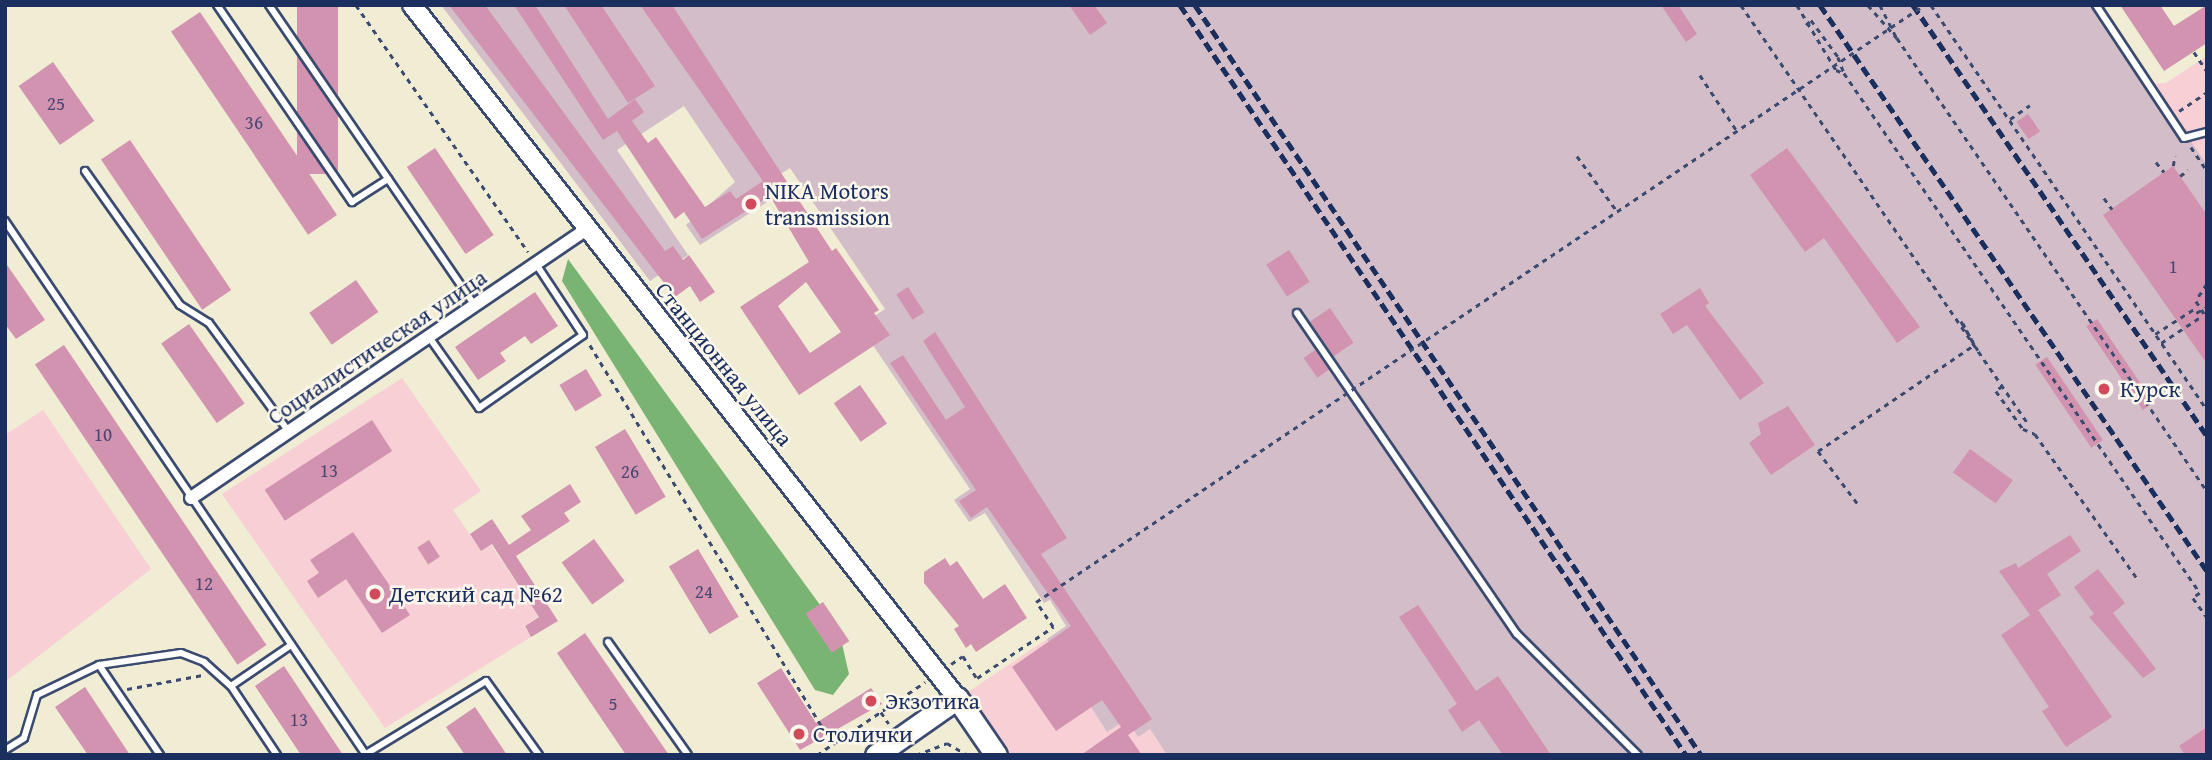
<!DOCTYPE html>
<meta charset="utf-8">
<style>
body{margin:0}
#map{position:relative;width:2212px;height:760px;overflow:hidden;background:#f1ecd4;font-family:"Gentium Book Plus",serif}
div>[style]{position:absolute}
[style*='--x']{left:calc(var(--x)*1px);top:calc(var(--y)*1px);width:calc(var(--w)*1px);rotate:calc(var(--a)*1deg)}
.built>*{inset:0;background:#f7cfd4}
.industrial>*{inset:0;background:#d2bdc8}
.forest>*{inset:0;background:#7ab473}
.building>*{inset:0;background:#d293b0;transform-origin:0 0}
.path>*{height:2.5px;margin-top:-1.25px;transform-origin:0;background:repeating-linear-gradient(90deg,#3b4b70 0 5px,transparent 0 10px)}
.roads{filter:drop-shadow(2px 0 #3b4b70) drop-shadow(-2px 0 #3b4b70) drop-shadow(0 2px #3b4b70) drop-shadow(0 -2px #3b4b70)}
.lane>*{height:6px;margin:-3px;padding:0 3px;transform-origin:3px;border-radius:3px;background:#fff}
.street>*{height:12px;margin:-6px;padding:0 6px;transform-origin:6px;border-radius:6px;background:#fff}
.secondary>*{height:18px;margin:-9px;padding:0 9px;transform-origin:9px;border-radius:9px;background:#fff}
.primary>*{height:21px;margin:-10.5px;padding:0 10.5px;transform-origin:10.5px;border-radius:10.5px;background:#fff}
.rail>*{height:5px;margin-top:-2.5px;transform-origin:0;background:repeating-linear-gradient(90deg,#1b2f5e 0 10px,transparent 0 15px)}
.path-bridge>*{height:2.5px;margin-top:-1.25px;transform-origin:0;background:repeating-linear-gradient(90deg,#3b4b70 0 5px,transparent 0 10px)}
.dots>*{width:19px;height:19px;translate:-50% -50%;box-sizing:border-box;border:4px solid #fbf7ec;border-radius:50%}
span{translate:-50% -50%;white-space:nowrap;text-align:center;line-height:1.15;-webkit-text-stroke:5px #fbf7ec;paint-order:stroke}
.number-label{font-size:19px;color:#494872}
.number-label span{-webkit-text-stroke-width:0}
.poi-label{font-size:23px;color:#1b2f5e}
.left{translate:0 -50%;text-align:left}
.street-label{font-size:23px;color:#1b2f5e}
.frame{position:absolute;inset:0;border:7px solid #1b2f5e;pointer-events:none}
</style>
<div id="map">
<div class="built">
<i style="clip-path:polygon(2207px 56px,2207px 168px,2149px 84px,2166px 83px)"></i>
<i style="clip-path:polygon(402px 378px,481px 491px,453px 510px,481px 551px,491px 545px,539px 616px,524px 626px,531px 637px,385px 728px,222px 494px)"></i>
<i style="clip-path:polygon(43px 410px,151px 569px,5px 682px,5px 435px)"></i>
<i style="clip-path:polygon(1047px 639px,1107px 731px,1127px 719px,1150px 729px,1167px 755px,1002px 755px,962px 696px)"></i>
</div>
<div class="industrial">
<i style="clip-path:polygon(441px 5px,2097px 5px,2207px 165px,2207px 755px,1167px 755px,1150px 729px,1138px 737px,1127px 719px,1107px 732px,1047px 639px,1066px 626px,1050px 600px,1044px 603px,985px 513px,969px 522px,954px 500px,970px 489px,860px 326px,885px 309px,790px 168px,758px 188px,767px 202px,700px 245px,686px 225px,735px 182px,684px 106px,617px 150px,688px 255px,650px 281px)"></i>
</div>
<div class="forest">
<i style="clip-path:polygon(568px 259px,839px 631px,849px 674px,833px 695px,815px 690px,562px 281px)"></i>
</div>
<div class="building">
<i style="left:297px;top:5px;width:41px;height:169px"></i>
<i style="clip-path:polygon(449px 5px,485px 5px,665px 251px,673px 246px,683px 260px,689px 255px,715px 292px,700px 302px,690px 286px,675px 297px)"></i>
<i style="clip-path:polygon(evenodd,514px 5px,535px 5px,608px 119px,635px 99px,644px 112px,632px 121px,648px 143px,656px 137px,705px 207px,730px 191px,736px 199px,763px 181px,640px 5px,672px 5px,832px 251px,836px 248px,879px 310px,874px 313px,890px 335px,799px 395px,740px 307px,809px 262px,770px 196px,702px 239px,684px 212px,675px 219px,617px 131px,603px 140px,514px 5px,806px 282px,841px 332px,810px 353px,778px 306px,806px 282px)"></i>
<i style="clip-path:polygon(564px 5px,601px 5px,655px 86px,628px 103px)"></i>
<i style="clip-path:polygon(1069px 5px,1094px 5px,1107px 23px,1090px 35px)"></i>
<i style="clip-path:polygon(1661px 5px,1678px 5px,1697px 34px,1686px 42px)"></i>
<i style="clip-path:polygon(2120px 5px,2160px 5px,2174px 26px,2207px 5px,2207px 43px,2164px 71px)"></i>
<i style="left:200px;top:12px;width:245px;height:35px;rotate:56deg"></i>
<i style="left:53px;top:62px;width:72px;height:42px;rotate:55deg"></i>
<i style="left:2028px;top:114px;width:21px;height:14px;rotate:55deg"></i>
<i style="left:130px;top:140px;width:181px;height:35px;rotate:56deg"></i>
<i style="left:435px;top:148px;width:105px;height:34px;rotate:56deg"></i>
<i style="clip-path:polygon(1787px 148px,1920px 327px,1897px 343px,1824px 238px,1805px 252px,1750px 175px)"></i>
<i style="clip-path:polygon(2173px 166px,2207px 215px,2207px 364px,2103px 215px)"></i>
<i style="left:1289px;top:250px;width:38px;height:27px;rotate:57deg"></i>
<i style="clip-path:polygon(5px 262px,45px 320px,16px 339px,5px 324px)"></i>
<i style="left:356px;top:280px;width:39px;height:57px;rotate:55deg"></i>
<i style="left:908px;top:287px;width:30px;height:14px;rotate:57deg"></i>
<i style="clip-path:polygon(1700px 288px,1709px 303px,1705px 306px,1764px 383px,1740px 400px,1687px 325px,1673px 334px,1660px 314px)"></i>
<i style="clip-path:polygon(535px 292px,558px 326px,531px 344px,525px 336px,500px 353px,506px 361px,478px 380px,455px 347px)"></i>
<i style="left:1330px;top:308px;width:42px;height:24px;rotate:56deg"></i>
<i style="left:2097px;top:319px;width:101px;height:13px;rotate:56deg"></i>
<i style="left:189px;top:324px;width:97px;height:34px;rotate:55deg"></i>
<i style="clip-path:polygon(935px 332px,1067px 538px,1041px 554px,1152px 719px,1128px 735px,1142px 755px,1081px 755px,1121px 727px,1102px 700px,1056px 731px,1012px 667px,1071px 626px,987px 507px,971px 518px,959px 501px,976px 490px,890px 363px,903px 355px,946px 420px,965px 407px,923px 341px)"></i>
<i style="left:64px;top:345px;width:362px;height:35px;rotate:56deg"></i>
<i style="left:1315px;top:350px;width:24px;height:14px;rotate:55deg"></i>
<i style="left:2047px;top:357px;width:100px;height:14px;rotate:56deg"></i>
<i style="left:586px;top:369px;width:31px;height:31px;rotate:59deg"></i>
<i style="left:860px;top:385px;width:47px;height:32px;rotate:55deg"></i>
<i style="clip-path:polygon(1788px 406px,1815px 445px,1771px 475px,1749px 443px,1761px 434px,1758px 423px)"></i>
<i style="left:372px;top:420px;width:37px;height:128px;rotate:57deg"></i>
<i style="left:625px;top:429px;width:79px;height:35px;rotate:59deg"></i>
<i style="left:1970px;top:449px;width:53px;height:29px;rotate:36deg"></i>
<i style="clip-path:polygon(570px 484px,581px 502px,564px 513px,570px 521px,516px 556px,558px 621px,531px 637px,525px 626px,539px 617px,492px 544px,481px 551px,470px 534px,492px 519px,509px 545px,531px 530px,521px 516px)"></i>
<i style="clip-path:polygon(353px 532px,410px 615px,382px 633px,346px 579px,318px 598px,307px 581px,319px 573px,310px 560px)"></i>
<i style="clip-path:polygon(2070px 535px,2081px 551px,2047px 574px,2061px 595px,2038px 610px,2112px 717px,2066px 747px,2042px 711px,2049px 707px,2001px 635px,2030px 615px,1999px 571px,2016px 563px,2018px 568px)"></i>
<i style="left:594px;top:539px;width:52px;height:40px;rotate:54deg"></i>
<i style="left:429px;top:540px;width:20px;height:14px;rotate:57deg"></i>
<i style="left:698px;top:549px;width:79px;height:34px;rotate:59deg"></i>
<i style="clip-path:polygon(945px 558px,950px 566px,957px 561px,983px 599px,1005px 584px,1027px 618px,976px 652px,971px 644px,966px 648px,954px 629px,959px 626px,924px 583px,924px 572px)"></i>
<i style="clip-path:polygon(2098px 569px,2125px 603px,2113px 613px,2156px 669px,2143px 678px,2089px 617px,2094px 614px,2074px 587px)"></i>
<i style="left:823px;top:602px;width:47px;height:21px;rotate:56deg"></i>
<i style="clip-path:polygon(1418px 605px,1476px 691px,1498px 676px,1551px 755px,1503px 755px,1479px 720px,1462px 732px,1448px 710px,1457px 704px,1399px 617px)"></i>
<i style="clip-path:polygon(585px 633px,669px 755px,626px 755px,557px 653px)"></i>
<i style="clip-path:polygon(284px 666px,343px 755px,301px 755px,255px 686px)"></i>
<i style="clip-path:polygon(781px 668px,816px 723px,871px 688px,882px 704px,800px 750px,757px 683px)"></i>
<i style="clip-path:polygon(85px 687px,130px 755px,88px 755px,55px 707px)"></i>
<i style="clip-path:polygon(475px 707px,507px 755px,465px 755px,446px 727px)"></i>
<i style="clip-path:polygon(2207px 727px,2207px 755px,2185px 755px,2179px 746px)"></i>
</div>
<div class="path">
<i style="--x:356;--y:5;--w:301;--a:55.1"></i>
<i style="--x:1741;--y:5;--w:509;--a:55.56"></i>
<i style="--x:1797;--y:5;--w:76;--a:59"></i>
<i style="--x:1836;--y:70;--w:9;--a:21"></i>
<i style="--x:1844;--y:73;--w:630;--a:55.6"></i>
<i style="--x:2200;--y:593;--w:9;--a:144"></i>
<i style="--x:2193;--y:598;--w:24;--a:54"></i>
<i style="--x:1868;--y:5;--w:44;--a:48.7"></i>
<i style="--x:1897;--y:38;--w:549;--a:55.62"></i>
<i style="--x:1880;--y:5;--w:37;--a:63"></i>
<i style="--x:1931;--y:5;--w:489;--a:55.7"></i>
<i style="--x:1806;--y:25;--w:7;--a:-45"></i>
<i style="--x:1811;--y:20;--w:47;--a:53.6"></i>
<i style="--x:2194;--y:52;--w:23;--a:56"></i>
<i style="--x:1838;--y:57;--w:17;--a:69"></i>
<i style="--x:1700;--y:75;--w:67;--a:56.5"></i>
<i style="--x:2179;--y:111;--w:34;--a:-34"></i>
<i style="--x:2010;--y:119;--w:24;--a:-35"></i>
<i style="--x:2191;--y:147;--w:29;--a:56"></i>
<i style="--x:1577;--y:156;--w:68;--a:54"></i>
<i style="--x:2156;--y:162;--w:13;--a:51"></i>
<i style="--x:2173;--y:166;--w:10;--a:-79"></i>
<i style="--x:2180;--y:176;--w:10;--a:-37"></i>
<i style="--x:2104;--y:198;--w:14;--a:54"></i>
<i style="--x:2207;--y:284;--w:20;--a:123"></i>
<i style="--x:2196;--y:301;--w:20;--a:57"></i>
<i style="--x:2196;--y:313;--w:13;--a:-29"></i>
<i style="--x:2155;--y:334;--w:50;--a:-32.7"></i>
<i style="--x:2161;--y:343;--w:49;--a:-33.4"></i>
<i style="--x:590;--y:345;--w:467;--a:58.7"></i>
<i style="--x:833;--y:744;--w:111;--a:-34"></i>
<i style="--x:1974;--y:345;--w:27;--a:-118"></i>
<i style="--x:1961;--y:321;--w:34;--a:60"></i>
<i style="--x:2003;--y:386;--w:9;--a:144"></i>
<i style="--x:1996;--y:391;--w:47;--a:54.6"></i>
<i style="--x:2023;--y:429;--w:13;--a:23"></i>
<i style="--x:2035;--y:434;--w:176;--a:54.7"></i>
<i style="--x:1818;--y:451;--w:66;--a:53"></i>
<i style="--x:951;--y:664;--w:14;--a:-34"></i>
<i style="--x:963;--y:656;--w:26;--a:58"></i>
<i style="--x:977;--y:678;--w:92;--a:-33.9"></i>
<i style="--x:1053;--y:627;--w:30;--a:-124"></i>
<i style="--x:127;--y:689;--w:77;--a:-10.4"></i>
<i style="--x:881;--y:712;--w:14;--a:56"></i>
<i style="--x:817;--y:755;--w:19;--a:-35"></i>
<i style="--x:916;--y:755;--w:33;--a:-21"></i>
<i style="--x:947;--y:743;--w:24;--a:30"></i>
</div>
<div class="roads">
<div class="lane">
<i style="--x:217;--y:5;--w:239;--a:55.6"></i>
<i style="--x:352;--y:202;--w:43;--a:-32.6"></i>
<i style="--x:269;--y:5;--w:365;--a:55.6"></i>
<i style="--x:2096;--y:5;--w:159;--a:56.5"></i>
<i style="--x:2184;--y:138;--w:24;--a:-15"></i>
<i style="--x:85;--y:171;--w:164;--a:54.7"></i>
<i style="--x:180;--y:305;--w:34;--a:32"></i>
<i style="--x:209;--y:323;--w:135;--a:53.7"></i>
<i style="--x:5;--y:221;--w:645;--a:55.94"></i>
<i style="--x:1297;--y:313;--w:389;--a:55.6"></i>
<i style="--x:1517;--y:634;--w:171;--a:45"></i>
<i style="--x:429;--y:337;--w:87;--a:54.8"></i>
<i style="--x:479;--y:408;--w:127;--a:-35.1"></i>
<i style="--x:583;--y:335;--w:85;--a:-123.5"></i>
<i style="--x:608;--y:642;--w:138;--a:54.7"></i>
<i style="--x:99;--y:665;--w:83;--a:-8.3"></i>
<i style="--x:181;--y:653;--w:25;--a:21"></i>
<i style="--x:204;--y:662;--w:36;--a:42"></i>
<i style="--x:5;--y:750;--w:22;--a:-32"></i>
<i style="--x:24;--y:738;--w:45;--a:-73.2"></i>
<i style="--x:37;--y:695;--w:69;--a:-25.8"></i>
<i style="--x:99;--y:665;--w:109;--a:55.9"></i>
<i style="--x:366;--y:754;--w:140;--a:-31.3"></i>
<i style="--x:486;--y:681;--w:91;--a:54.4"></i>
<i style="--x:277;--y:755;--w:83;--a:-123.7"></i>
<i style="--x:231;--y:686;--w:73;--a:-34.3"></i>
</div>
<div class="street">
<i style="--x:191;--y:498;--w:477;--a:-34.2"></i>
</div>
<div class="secondary">
<i style="--x:412;--y:5;--w:882;--a:51.82"></i>
</div>
<div class="primary">
<i style="--x:876;--y:755;--w:99;--a:-35.1"></i>
<i style="--x:957;--y:698;--w:69;--a:55.6"></i>
</div>
</div>
<div class="rail">
<i style="--x:1180;--y:5;--w:905;--a:55.99"></i>
<i style="--x:1195;--y:5;--w:905;--a:55.99"></i>
<i style="--x:1820;--y:5;--w:686;--a:55.64"></i>
<i style="--x:1913;--y:5;--w:522;--a:55.7"></i>
</div>
<div class="path-bridge">
<i style="--x:1818;--y:451;--w:189;--a:-34.2"></i>
<i style="--x:1036;--y:602;--w:1070;--a:-33.91"></i>
</div>
<div class="dots">
<i style="left:751px;top:204px;background:#d1495b"></i>
<i style="left:2104px;top:389px;background:#d1495b"></i>
<i style="left:375px;top:594px;background:#d1495b"></i>
<i style="left:871px;top:701px;background:#d1495b"></i>
<i style="left:799px;top:734px;background:#d1495b"></i>
</div>
<div class="number-label">
<span style="left:56px;top:104px">25</span>
<span style="left:254px;top:123px">36</span>
<span style="left:2173px;top:267px">1</span>
<span style="left:103px;top:435px">10</span>
<span style="left:329px;top:471px">13</span>
<span style="left:630px;top:472px">26</span>
<span style="left:204px;top:584px">12</span>
<span style="left:704px;top:592px">24</span>
<span style="left:613px;top:704px">5</span>
<span style="left:299px;top:720px">13</span>
</div>
<div class="poi-label">
<span class="left" style="left:765px;top:204px">NIKA Motors<br>transmission</span>
<span class="left" style="left:2120px;top:389px">Курск</span>
<span class="left" style="left:389px;top:594px">Детский сад №62</span>
<span class="left" style="left:885px;top:701px">Экзотика</span>
<span class="left" style="left:813px;top:734px">Столички</span>
</div>
<div class="street-label">
<span style="left:377px;top:347px;rotate:-34deg">Социалистическая улица</span>
<span style="left:724px;top:364px;rotate:51deg">Станционная улица</span>
</div>
<div class="frame"></div>
</div>
